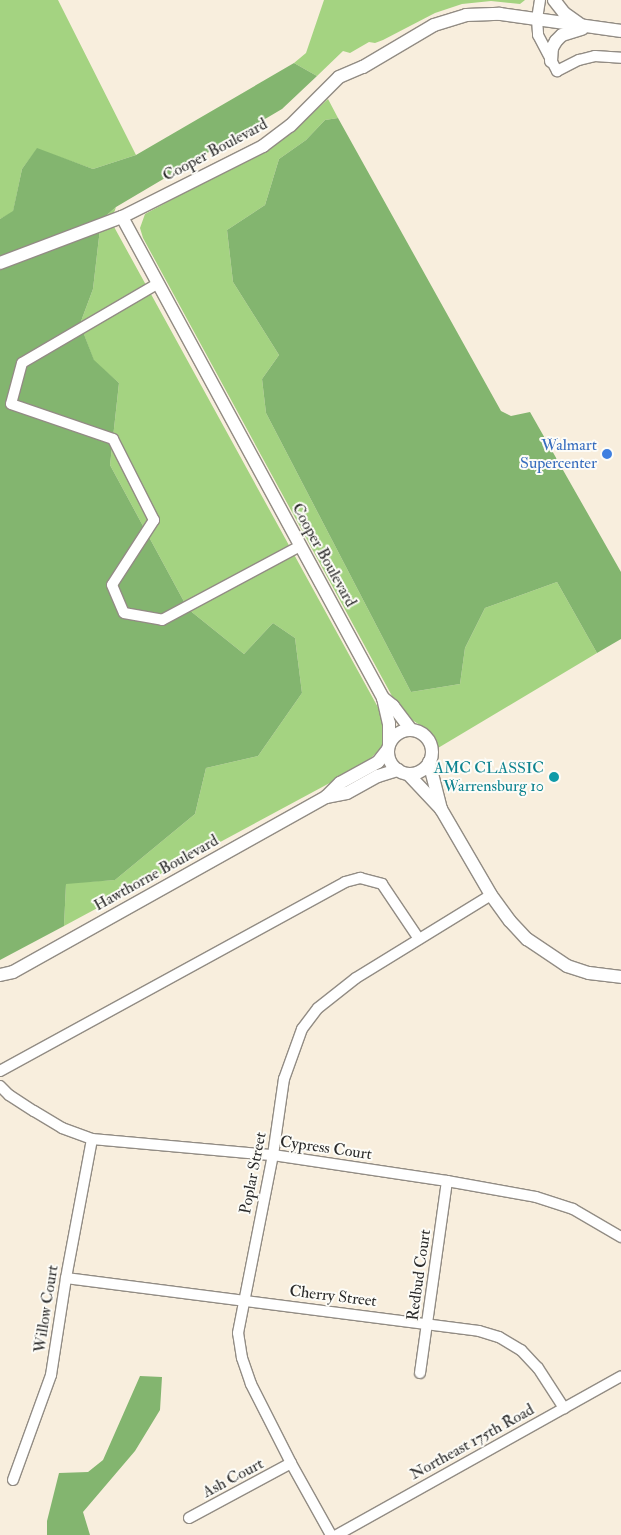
<!DOCTYPE html>
<style>
body{margin:0}
#map{position:relative;width:621px;height:1535px;overflow:hidden;background:#f8eedd;font-family:"IM FELL Double Pica",serif}
div>[style]{position:absolute}
[style*='--x']{left:calc(var(--x)*1px);top:calc(var(--y)*1px);width:calc(var(--w)*1px);rotate:calc(var(--a)*1deg)}
.green>*{inset:0;background:#a4d381}
.forest>*{inset:0;background:#83b56f}
.roads{filter:drop-shadow(1px 0 #928c84) drop-shadow(-1px 0 #928c84) drop-shadow(0 1px #928c84) drop-shadow(0 -1px #928c84)}
.minor>*{height:10px;margin:-5px;padding:0 5px;transform-origin:5px;border-radius:5px;background:#fff}
.tertiary>*{height:12px;margin:-6px;padding:0 6px;transform-origin:6px;border-radius:6px;background:#fff}
.tertiary>.ring{margin:-6px;padding:0;box-sizing:content-box;background:none;border:12px solid #fff;border-radius:50%}
.dots>*{width:14px;height:14px;translate:-50% -50%;box-sizing:border-box;border:2px solid #fdfcf7;border-radius:50%}
span{translate:-50% -50%;white-space:nowrap;text-align:center;line-height:1.15;-webkit-text-stroke:4px #fdfcf7;paint-order:stroke}
.street-label{font-size:16px;color:#2b2b2b}
.shop-label{font-size:16px;color:#366cbe}
.right{translate:-100% -50%;text-align:right}
.culture-label{font-size:16px;color:#0d838f}
</style>
<div id="map">
<div class="green">
<i style="clip-path:polygon(0 0,58px 0,136px 155px,93px 169px,37px 149px,22px 169px,13px 212px,0 219px)"></i>
<i style="clip-path:polygon(324px 0,525px 0,520px 4px,491px 1px,462px 4px,435px 13px,383px 40px,375px 43px,369px 42px,350px 53px,343px 51px,317px 76px,294px 63px,306px 53px)"></i>
<i style="clip-path:polygon(328px 99px,338px 118px,325px 120px,306px 140px,279px 159px,265px 205px,227px 230px,233px 282px,279px 355px,262px 379px,266px 413px,411px 692px,460px 684px,465px 648px,485px 608px,557px 582px,597px 653px,438px 748px,435px 738px,429px 731px,406px 716px,392px 696px,143px 238px,140px 228px,145px 214px,242px 162px,304px 121px)"></i>
<i style="clip-path:polygon(116px 207px,113px 216px,113px 225px,380px 711px,385px 726px,385px 738px,381px 748px,365px 764px,64px 926px,66px 883px,115px 880px,195px 814px,206px 768px,258px 756px,302px 693px,295px 638px,273px 623px,244px 654px,188px 609px,110px 465px,119px 383px,94px 361px,80px 324px,93px 289px,101px 220px)"></i>
</div>
<div class="forest">
<i style="clip-path:polygon(294px 63px,317px 76px,282px 109px,116px 207px,101px 220px,93px 289px,80px 324px,94px 360px,119px 383px,110px 465px,188px 609px,244px 654px,273px 623px,295px 638px,302px 693px,258px 756px,206px 768px,195px 814px,115px 880px,66px 884px,64px 926px,0 960px,0 219px,13px 211px,22px 169px,37px 148px,93px 169px,136px 155px)"></i>
<i style="clip-path:polygon(338px 118px,501px 411px,511px 416px,530px 412px,621px 572px,621px 639px,597px 653px,557px 582px,485px 608px,465px 648px,460px 684px,411px 692px,266px 413px,262px 379px,279px 355px,233px 282px,227px 230px,265px 205px,279px 159px,306px 140px,325px 120px)"></i>
<i style="clip-path:polygon(140px 1376px,162px 1377px,160px 1410px,135px 1451px,83px 1512px,90px 1535px,47px 1535px,47px 1521px,59px 1473px,88px 1472px,103px 1460px)"></i>
</div>
<div class="roads">
<div class="minor">
<i style="--x:540;--y:0;--w:19;--a:99"></i>
<i style="--x:537;--y:19;--w:16;--a:86"></i>
<i style="--x:538;--y:35;--w:41;--a:62.2"></i>
<i style="--x:557;--y:71;--w:25;--a:-27"></i>
<i style="--x:579;--y:60;--w:16;--a:-14"></i>
<i style="--x:595;--y:56;--w:26;--a:4"></i>
<i style="--x:157;--y:284;--w:156;--a:149.7"></i>
<i style="--x:22;--y:363;--w:42;--a:105"></i>
<i style="--x:11;--y:404;--w:108;--a:18.9"></i>
<i style="--x:113;--y:439;--w:91;--a:63.2"></i>
<i style="--x:154;--y:520;--w:77;--a:122.9"></i>
<i style="--x:112;--y:585;--w:30;--a:67"></i>
<i style="--x:124;--y:613;--w:39;--a:10"></i>
<i style="--x:162;--y:620;--w:157;--a:-28.2"></i>
<i style="--x:0;--y:1071;--w:393;--a:-28.7"></i>
<i style="--x:345;--y:882;--w:16;--a:-15"></i>
<i style="--x:360;--y:878;--w:23;--a:15"></i>
<i style="--x:382;--y:884;--w:66;--a:56.1"></i>
<i style="--x:0;--y:1086;--w:13;--a:45"></i>
<i style="--x:9;--y:1095;--w:30;--a:33"></i>
<i style="--x:34;--y:1111;--w:33;--a:31"></i>
<i style="--x:62;--y:1128;--w:32;--a:20"></i>
<i style="--x:92;--y:1139;--w:182;--a:5.1"></i>
<i style="--x:273;--y:1155;--w:176;--a:8.5"></i>
<i style="--x:447;--y:1181;--w:90;--a:10.2"></i>
<i style="--x:536;--y:1197;--w:39;--a:18"></i>
<i style="--x:573;--y:1209;--w:56;--a:30.3"></i>
<i style="--x:66;--y:1278;--w:416;--a:7.3"></i>
<i style="--x:479;--y:1331;--w:21;--a:17"></i>
<i style="--x:499;--y:1337;--w:26;--a:31"></i>
<i style="--x:521;--y:1350;--w:25;--a:47"></i>
<i style="--x:538;--y:1368;--w:48;--a:57"></i>
<i style="--x:420;--y:1373;--w:194;--a:-82"></i>
<i style="--x:13;--y:1480;--w:112;--a:-70.1"></i>
<i style="--x:51;--y:1375;--w:98;--a:-81.2"></i>
<i style="--x:66;--y:1278;--w:141;--a:-79.4"></i>
<i style="--x:189;--y:1518;--w:116;--a:-28.3"></i>
<i style="--x:331;--y:1535;--w:82;--a:-119.1"></i>
<i style="--x:291;--y:1463;--w:89;--a:-116.9"></i>
<i style="--x:251;--y:1384;--w:28;--a:-109"></i>
<i style="--x:242;--y:1358;--w:25;--a:-99"></i>
<i style="--x:238;--y:1333;--w:181;--a:-78.9"></i>
<i style="--x:273;--y:1155;--w:77;--a:-81.8"></i>
<i style="--x:284;--y:1079;--w:53;--a:-70.2"></i>
<i style="--x:302;--y:1029;--w:26;--a:-53"></i>
<i style="--x:318;--y:1008;--w:48;--a:-38.3"></i>
<i style="--x:356;--y:978;--w:158;--a:-31.6"></i>
<i style="--x:337;--y:1535;--w:325;--a:-29.2"></i>
</div>
<div class="tertiary">
<i style="--x:554;--y:0;--w:16;--a:52"></i>
<i style="--x:564;--y:13;--w:21;--a:35"></i>
<i style="--x:551;--y:61;--w:13;--a:-86"></i>
<i style="--x:552;--y:48;--w:8;--a:-60"></i>
<i style="--x:556;--y:41;--w:8;--a:-45"></i>
<i style="--x:562;--y:35;--w:21;--a:-17"></i>
<i style="--x:122;--y:217;--w:547;--a:61.51"></i>
<i style="--x:383;--y:698;--w:13;--a:39"></i>
<i style="--x:393;--y:706;--w:30;--a:53"></i>
<i style="--x:0;--y:263;--w:130;--a:-20.7"></i>
<i style="--x:122;--y:217;--w:158;--a:-26.7"></i>
<i style="--x:263;--y:146;--w:34;--a:-37"></i>
<i style="--x:290;--y:126;--w:69;--a:-45"></i>
<i style="--x:339;--y:77;--w:26;--a:-23"></i>
<i style="--x:363;--y:67;--w:82;--a:-30.6"></i>
<i style="--x:434;--y:25;--w:34;--a:-17"></i>
<i style="--x:466;--y:15;--w:34;--a:-2"></i>
<i style="--x:500;--y:14;--w:122;--a:8"></i>
<i style="--x:383;--y:698;--w:26;--a:77"></i>
<i style="--x:389;--y:723;--w:21;--a:90"></i>
<i class="ring" style="left:388px;top:730px;width:32px;height:32px"></i>
<i style="--x:429;--y:762;--w:49;--a:75.7"></i>
<i style="--x:408;--y:774;--w:48;--a:46.7"></i>
<i style="--x:441;--y:809;--w:99;--a:59.8"></i>
<i style="--x:491;--y:895;--w:32;--a:54"></i>
<i style="--x:510;--y:921;--w:25;--a:47"></i>
<i style="--x:527;--y:939;--w:48;--a:34"></i>
<i style="--x:567;--y:966;--w:23;--a:18"></i>
<i style="--x:589;--y:973;--w:32;--a:7"></i>
<i style="--x:326;--y:797;--w:21;--a:-11"></i>
<i style="--x:347;--y:793;--w:35;--a:-29"></i>
<i style="--x:378;--y:776;--w:21;--a:-17"></i>
<i style="--x:0;--y:975;--w:13;--a:-13"></i>
<i style="--x:13;--y:972;--w:359;--a:-29.2"></i>
<i style="--x:326;--y:797;--w:20;--a:-45"></i>
<i style="--x:340;--y:783;--w:43;--a:-28.9"></i>
<i style="--x:378;--y:762;--w:16;--a:-52"></i>
</div>
</div>
<div class="dots">
<i style="left:607px;top:454px;background:#3f7fe0"></i>
<i style="left:554px;top:777px;background:#0f9aa8"></i>
</div>
<div class="street-label">
<span style="left:215px;top:150px;rotate:-28deg">Cooper Boulevard</span>
<span style="left:324px;top:555px;rotate:61deg">Cooper Boulevard</span>
<span style="left:156px;top:873px;rotate:-29deg">Hawthorne Boulevard</span>
<span style="left:326px;top:1148px;rotate:8deg">Cypress Court</span>
<span style="left:253px;top:1173px;rotate:-79deg">Poplar Street</span>
<span style="left:419px;top:1275px;rotate:-82deg">Redbud Court</span>
<span style="left:333px;top:1296px;rotate:7deg">Cherry Street</span>
<span style="left:46px;top:1309px;rotate:-81deg">Willow Court</span>
<span style="left:472px;top:1442px;rotate:-29deg">Northeast 175th Road</span>
<span style="left:233px;top:1478px;rotate:-28deg">Ash Court</span>
</div>
<div class="shop-label">
<span class="right" style="left:597px;top:454px">Walmart<br>Supercenter</span>
</div>
<div class="culture-label">
<span class="right" style="left:544px;top:777px">AMC CLASSIC<br>Warrensburg 10</span>
</div>
</div>
